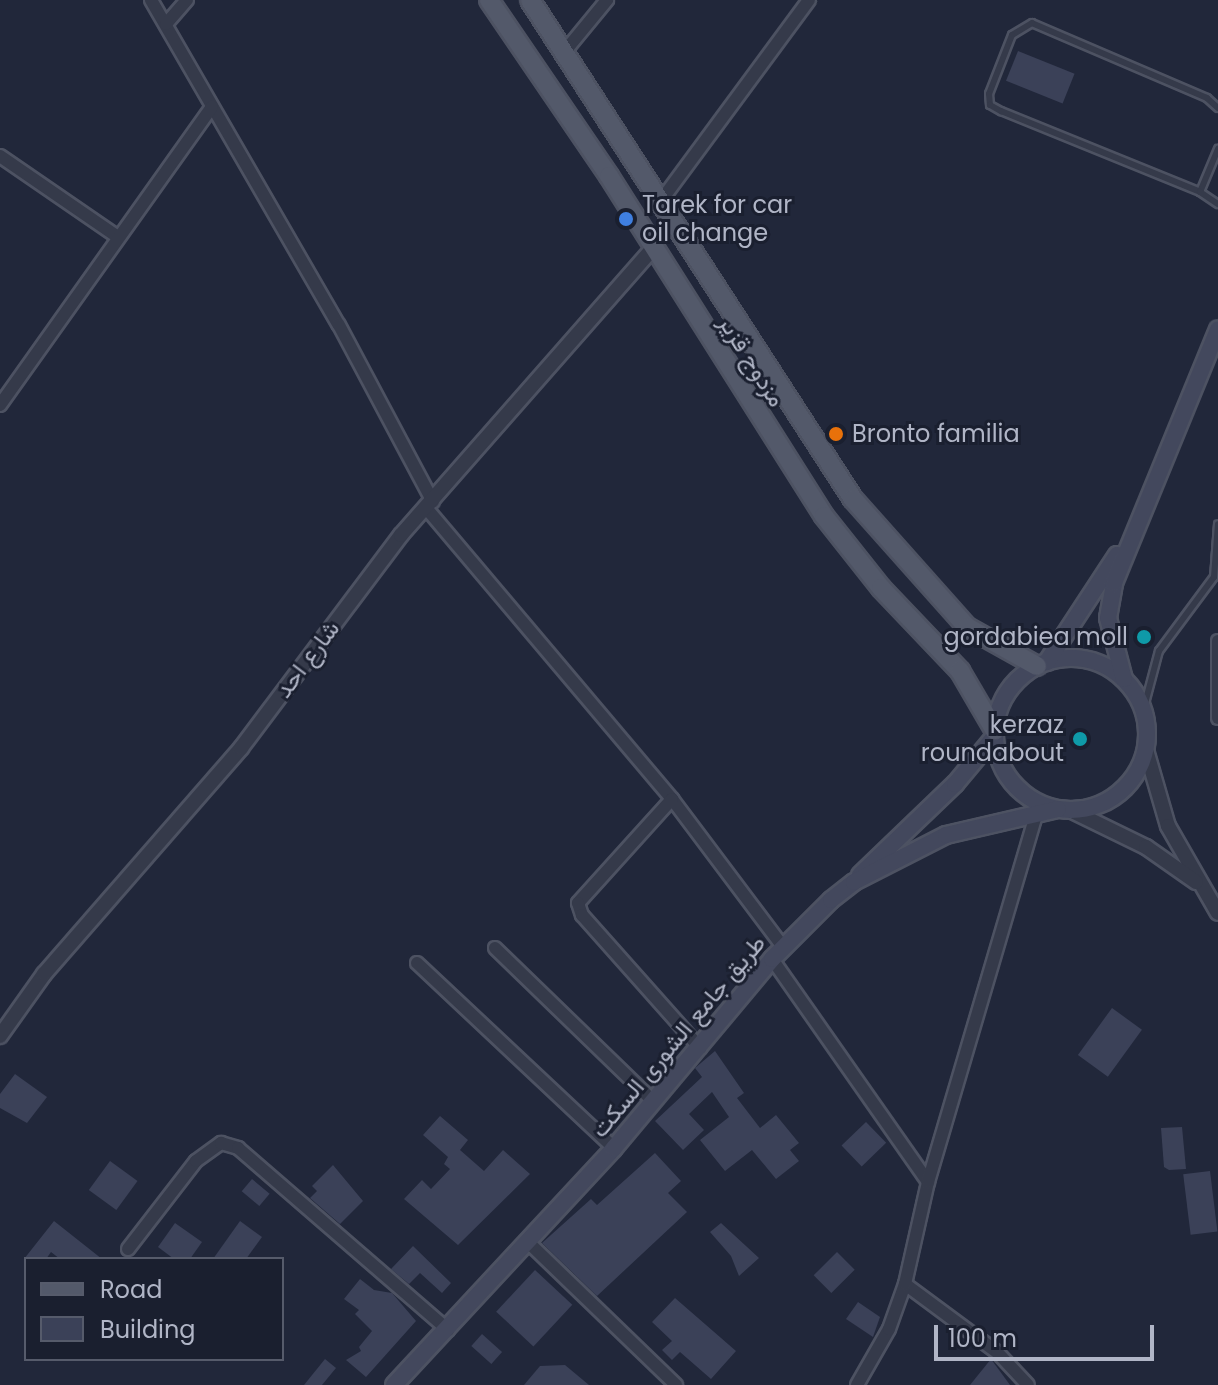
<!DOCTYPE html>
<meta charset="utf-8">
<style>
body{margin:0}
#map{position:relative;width:1218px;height:1385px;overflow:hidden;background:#21273a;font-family:Poppins,Vazirmatn,sans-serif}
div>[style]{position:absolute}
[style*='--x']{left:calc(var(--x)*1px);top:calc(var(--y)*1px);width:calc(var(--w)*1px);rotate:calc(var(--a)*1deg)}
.building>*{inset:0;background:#3b4158;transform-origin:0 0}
.roads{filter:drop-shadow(2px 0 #4d5262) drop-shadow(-2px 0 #4d5262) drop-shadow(0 2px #4d5262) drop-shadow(0 -2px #4d5262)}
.service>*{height:6px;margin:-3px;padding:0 3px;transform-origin:3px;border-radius:3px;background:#353a4a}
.minor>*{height:12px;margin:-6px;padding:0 6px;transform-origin:6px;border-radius:6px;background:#353a4a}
.tertiary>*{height:14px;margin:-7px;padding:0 7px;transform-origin:7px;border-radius:7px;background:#353a4a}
.secondary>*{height:16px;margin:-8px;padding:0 8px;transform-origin:8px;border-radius:8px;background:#43485d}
.secondary>.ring{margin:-8px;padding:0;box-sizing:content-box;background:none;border:16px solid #43485d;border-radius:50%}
.primary>*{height:18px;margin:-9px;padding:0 9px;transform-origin:9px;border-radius:9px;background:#53596a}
.dots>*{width:22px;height:22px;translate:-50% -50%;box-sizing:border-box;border:4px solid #1a1f2f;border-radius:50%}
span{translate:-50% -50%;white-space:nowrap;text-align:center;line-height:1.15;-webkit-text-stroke:6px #1a1f2f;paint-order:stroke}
.poi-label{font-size:24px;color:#b0b5c6}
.left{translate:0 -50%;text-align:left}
.right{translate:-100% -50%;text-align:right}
.street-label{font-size:24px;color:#b0b5c6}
.legend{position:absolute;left:24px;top:1257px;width:260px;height:104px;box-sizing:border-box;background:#1a1f2f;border:2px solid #565b6b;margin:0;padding:10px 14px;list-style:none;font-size:24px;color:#b0b5c6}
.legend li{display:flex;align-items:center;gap:16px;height:40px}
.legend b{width:40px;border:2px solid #565b6b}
.scale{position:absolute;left:934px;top:1325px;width:220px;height:36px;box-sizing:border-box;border:4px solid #b0b5c6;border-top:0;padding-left:10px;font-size:24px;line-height:28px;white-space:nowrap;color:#b0b5c6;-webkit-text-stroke:6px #1a1f2f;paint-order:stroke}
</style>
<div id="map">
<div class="building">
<i style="left:1018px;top:51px;width:61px;height:32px;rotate:22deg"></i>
<i style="left:1112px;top:1008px;width:37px;height:58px;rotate:36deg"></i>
<i style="clip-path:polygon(715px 1051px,744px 1093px,737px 1098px,760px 1128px,776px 1115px,799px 1143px,790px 1150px,799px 1161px,776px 1179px,752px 1150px,725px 1171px,700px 1140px,729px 1117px,712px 1092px,689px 1114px,704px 1130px,683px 1150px,655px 1121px,702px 1077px,695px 1068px)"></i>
<i style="clip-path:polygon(15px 1074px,47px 1097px,27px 1123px,0 1108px,0 1094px)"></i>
<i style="clip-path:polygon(440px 1116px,468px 1140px,460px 1150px,484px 1171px,503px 1150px,530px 1174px,458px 1245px,404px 1199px,422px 1180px,431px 1189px,450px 1169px,444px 1164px,448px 1157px,423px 1135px)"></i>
<i style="left:866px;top:1122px;width:29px;height:34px;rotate:46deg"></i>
<i style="clip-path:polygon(1182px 1127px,1186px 1169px,1169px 1170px,1164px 1167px,1161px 1128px)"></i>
<i style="clip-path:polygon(655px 1153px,681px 1181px,668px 1193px,687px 1212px,597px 1296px,542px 1243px,591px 1199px,597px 1205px)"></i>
<i style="left:110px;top:1161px;width:34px;height:36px;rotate:36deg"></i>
<i style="clip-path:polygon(333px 1165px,363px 1201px,340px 1224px,310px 1198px,317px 1191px,312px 1186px)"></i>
<i style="left:1210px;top:1171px;width:61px;height:27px;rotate:83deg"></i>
<i style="left:252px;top:1179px;width:23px;height:16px;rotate:40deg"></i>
<i style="clip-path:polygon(54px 1221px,102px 1259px,60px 1259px,51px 1252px,46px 1259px,24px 1259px)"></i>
<i style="clip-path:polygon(240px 1221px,262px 1237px,246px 1259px,213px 1259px)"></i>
<i style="clip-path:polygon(175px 1223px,202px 1242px,190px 1259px,174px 1259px,158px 1247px)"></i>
<i style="clip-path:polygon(721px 1223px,759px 1258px,739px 1276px,731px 1256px,710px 1232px)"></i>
<i style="clip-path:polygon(413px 1246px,451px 1283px,442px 1293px,420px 1273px,409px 1284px,391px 1269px)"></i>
<i style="left:837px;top:1252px;width:25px;height:33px;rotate:45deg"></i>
<i style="left:535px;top:1270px;width:51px;height:57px;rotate:43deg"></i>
<i style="clip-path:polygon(360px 1279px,374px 1290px,392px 1293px,416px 1321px,366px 1377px,346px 1360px,361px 1351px,359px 1347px,372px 1331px,355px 1314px,359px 1310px,344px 1299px)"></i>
<i style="clip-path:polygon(675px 1298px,736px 1351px,711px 1379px,680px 1352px,672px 1360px,662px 1350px,672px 1341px,652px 1322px)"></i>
<i style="clip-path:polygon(858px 1302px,880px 1317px,873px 1337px,846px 1319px)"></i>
<i style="left:482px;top:1334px;width:27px;height:16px;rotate:42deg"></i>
<i style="clip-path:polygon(325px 1359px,336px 1368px,322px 1385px,304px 1385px)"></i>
<i style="clip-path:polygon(991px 1359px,1010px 1385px,970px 1385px)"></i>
<i style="clip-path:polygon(565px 1365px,589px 1385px,524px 1385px,540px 1366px)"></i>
</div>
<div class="roads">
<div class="service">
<i style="--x:1218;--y:108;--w:15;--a:-138"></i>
<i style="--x:1207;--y:98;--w:190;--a:-156.8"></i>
<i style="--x:1032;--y:23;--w:23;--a:149"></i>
<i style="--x:1012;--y:35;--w:63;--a:111.3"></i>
<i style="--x:989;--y:94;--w:11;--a:85"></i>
<i style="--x:990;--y:105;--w:13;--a:29"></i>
<i style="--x:1001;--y:111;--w:215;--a:22.1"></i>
<i style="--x:1200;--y:192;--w:47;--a:-67.3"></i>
<i style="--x:1200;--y:192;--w:22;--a:34"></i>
<i style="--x:1143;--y:711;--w:62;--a:-75.1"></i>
<i style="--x:1159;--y:651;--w:92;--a:-53.4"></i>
<i style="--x:1214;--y:577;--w:53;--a:-85.7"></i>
</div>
<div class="minor">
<i style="--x:151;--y:0;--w:375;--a:60"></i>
<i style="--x:339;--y:325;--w:200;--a:62"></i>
<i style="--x:166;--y:24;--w:32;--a:-49"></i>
<i style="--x:566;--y:50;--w:65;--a:-50.6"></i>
<i style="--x:0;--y:156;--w:143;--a:34.5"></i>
<i style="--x:663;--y:198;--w:246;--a:-53.6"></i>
<i style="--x:0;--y:405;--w:366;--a:-54.6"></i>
<i style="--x:427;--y:509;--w:380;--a:49.8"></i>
<i style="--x:672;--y:799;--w:186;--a:53.1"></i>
<i style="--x:1218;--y:641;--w:77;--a:90"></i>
<i style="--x:672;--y:799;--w:140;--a:132.1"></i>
<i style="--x:578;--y:903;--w:13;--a:72"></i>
<i style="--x:582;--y:915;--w:178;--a:48.4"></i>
<i style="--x:495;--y:948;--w:221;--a:44.1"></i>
<i style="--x:772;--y:959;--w:272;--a:55"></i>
<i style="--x:417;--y:963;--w:270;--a:43.2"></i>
<i style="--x:528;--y:1242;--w:206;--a:44"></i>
<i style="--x:128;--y:1249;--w:111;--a:-52.3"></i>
<i style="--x:196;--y:1161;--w:31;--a:-36"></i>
<i style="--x:221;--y:1143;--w:18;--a:16"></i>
<i style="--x:238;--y:1148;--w:278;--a:40.9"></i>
<i style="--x:905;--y:1284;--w:114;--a:36.5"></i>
<i style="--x:997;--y:1352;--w:45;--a:46.8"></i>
<i style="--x:857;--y:1385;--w:64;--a:-60.3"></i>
<i style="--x:889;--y:1329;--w:48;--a:-70.4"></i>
<i style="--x:905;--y:1284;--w:105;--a:-77.3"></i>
<i style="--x:928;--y:1182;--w:383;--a:-73.6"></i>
</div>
<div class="tertiary">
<i style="--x:1146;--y:750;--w:79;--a:73.9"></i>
<i style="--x:1168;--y:826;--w:100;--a:60.1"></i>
<i style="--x:1070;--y:810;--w:85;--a:26"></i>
<i style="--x:1146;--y:847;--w:61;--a:35"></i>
<i style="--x:0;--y:1036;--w:76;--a:-54.6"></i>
<i style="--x:44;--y:974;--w:300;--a:-48.9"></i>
<i style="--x:241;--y:748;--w:266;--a:-53.1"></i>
<i style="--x:401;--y:535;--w:382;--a:-48.7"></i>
</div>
<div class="secondary">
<i class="ring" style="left:995px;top:658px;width:136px;height:136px"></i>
<i style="--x:1047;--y:662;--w:128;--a:-56.8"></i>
<i style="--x:1124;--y:679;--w:63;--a:-104.7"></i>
<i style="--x:1108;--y:618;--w:36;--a:-80"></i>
<i style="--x:1114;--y:583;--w:274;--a:-67.7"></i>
<i style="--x:860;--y:875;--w:132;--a:-43.8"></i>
<i style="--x:955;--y:784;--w:62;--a:-50.2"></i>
<i style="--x:394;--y:1385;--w:323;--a:-47.1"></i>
<i style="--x:614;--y:1148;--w:246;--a:-50.1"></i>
<i style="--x:772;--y:959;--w:83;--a:-45"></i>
<i style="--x:831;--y:900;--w:29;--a:-38"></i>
<i style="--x:854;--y:882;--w:103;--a:-27.1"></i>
<i style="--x:946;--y:835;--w:115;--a:-13.1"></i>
</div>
<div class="primary">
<i style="--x:489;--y:0;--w:213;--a:55.7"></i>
<i style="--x:609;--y:176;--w:402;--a:57.7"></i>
<i style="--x:824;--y:516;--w:92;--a:51.6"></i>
<i style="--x:881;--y:588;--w:115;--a:46.4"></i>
<i style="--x:960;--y:671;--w:69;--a:59.7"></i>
<i style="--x:530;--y:0;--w:594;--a:57.09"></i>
<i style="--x:853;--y:499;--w:171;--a:48.3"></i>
<i style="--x:967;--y:627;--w:80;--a:29.1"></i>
</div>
</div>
<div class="dots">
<i style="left:626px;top:219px;background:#3f7fe0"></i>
<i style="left:836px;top:434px;background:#e8710a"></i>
<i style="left:1144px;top:637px;background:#0f9aa8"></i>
<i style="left:1080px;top:739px;background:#0f9aa8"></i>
</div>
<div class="poi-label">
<span class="left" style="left:642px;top:219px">Tarek for car<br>oil change</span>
<span class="left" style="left:852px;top:434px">Bronto familia</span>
<span class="right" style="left:1128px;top:637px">gordabiea moll</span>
<span class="right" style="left:1064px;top:739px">kerzaz<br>roundabout</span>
</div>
<div class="street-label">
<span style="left:752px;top:361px;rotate:58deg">مزدوج قزير</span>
<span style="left:307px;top:659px;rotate:-53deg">شارع احد</span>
<span style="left:678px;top:1036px;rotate:-50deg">طريق جامع الشورى السكت</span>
</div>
<ul class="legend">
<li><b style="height:10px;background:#53596a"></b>Road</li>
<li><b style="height:22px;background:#3b4158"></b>Building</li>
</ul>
<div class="scale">100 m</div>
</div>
